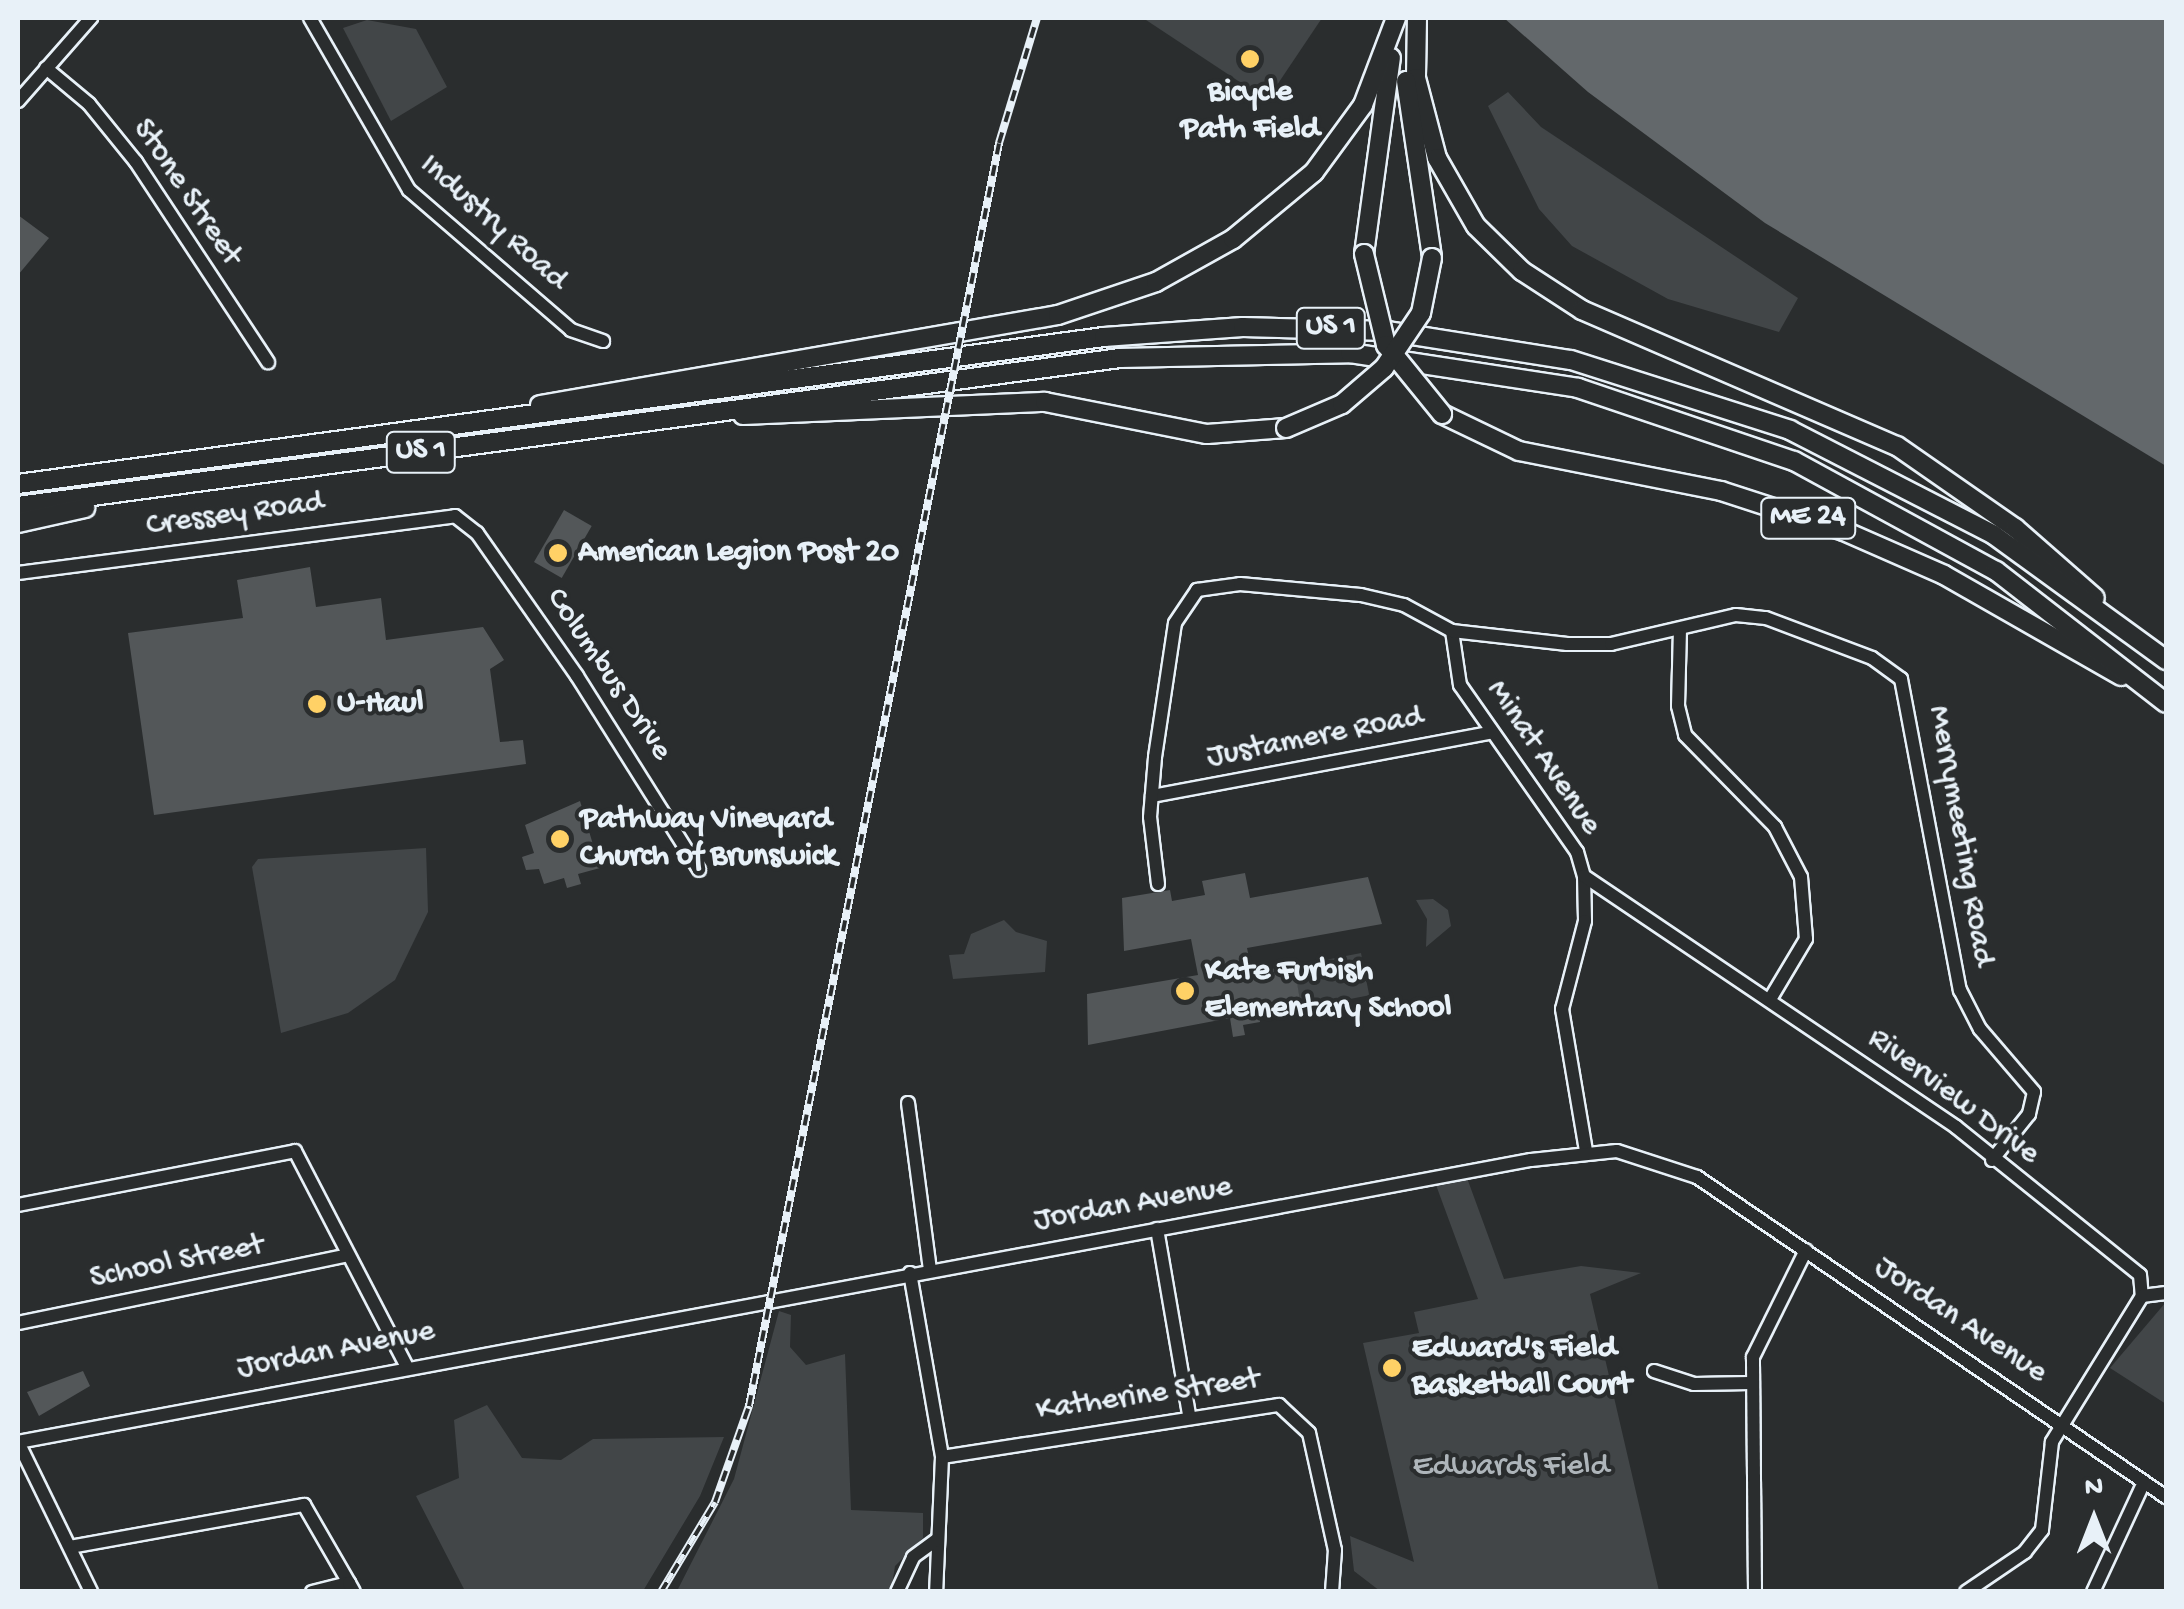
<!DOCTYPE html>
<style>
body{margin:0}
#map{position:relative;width:2184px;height:1609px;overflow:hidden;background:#2a2d2e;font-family:"Gochi Hand",sans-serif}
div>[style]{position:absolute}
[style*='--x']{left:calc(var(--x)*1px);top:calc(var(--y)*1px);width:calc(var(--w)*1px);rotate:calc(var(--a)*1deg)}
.green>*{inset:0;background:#424648;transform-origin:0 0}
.water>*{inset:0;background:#63686b}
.building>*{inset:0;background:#535759;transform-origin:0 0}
.roads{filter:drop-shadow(2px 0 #e8f1f8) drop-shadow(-2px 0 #e8f1f8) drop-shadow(0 2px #e8f1f8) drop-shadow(0 -2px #e8f1f8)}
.minor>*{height:12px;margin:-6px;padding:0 6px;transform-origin:6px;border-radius:6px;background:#2a2d2e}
.highway>*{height:18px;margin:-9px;padding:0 9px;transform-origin:9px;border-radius:9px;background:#2a2d2e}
.rail>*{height:8px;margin-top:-4px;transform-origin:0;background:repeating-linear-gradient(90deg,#2a2d2e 0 11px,#e8f1f8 0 22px);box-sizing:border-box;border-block:2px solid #e8f1f8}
.bridges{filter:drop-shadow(2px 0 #e8f1f8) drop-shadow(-2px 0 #e8f1f8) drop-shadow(0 2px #e8f1f8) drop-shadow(0 -2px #e8f1f8)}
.highway-bridge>*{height:18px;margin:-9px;padding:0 9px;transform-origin:9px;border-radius:9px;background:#2a2d2e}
.dots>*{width:28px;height:28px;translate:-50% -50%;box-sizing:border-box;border:5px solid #2a2d2e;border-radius:50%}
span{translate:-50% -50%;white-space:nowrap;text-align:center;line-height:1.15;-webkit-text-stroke:8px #2a2d2e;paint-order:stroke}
.shield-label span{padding:2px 8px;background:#2a2d2e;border:2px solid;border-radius:8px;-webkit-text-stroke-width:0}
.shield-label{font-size:30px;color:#e8f1f8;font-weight:700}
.poi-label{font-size:32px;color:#e8f1f8;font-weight:700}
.left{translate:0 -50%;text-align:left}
.street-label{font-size:32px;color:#e8f1f8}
.park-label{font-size:32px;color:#aeb5ba}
.frame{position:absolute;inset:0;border:20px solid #e8f1f8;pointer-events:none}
.north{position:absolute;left:2044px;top:1469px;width:100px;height:100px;-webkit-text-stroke:8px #2a2d2e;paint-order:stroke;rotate:0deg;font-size:28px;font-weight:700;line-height:40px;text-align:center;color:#e8f1f8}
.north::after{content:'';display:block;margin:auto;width:35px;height:45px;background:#e8f1f8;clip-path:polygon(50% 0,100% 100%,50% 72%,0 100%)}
</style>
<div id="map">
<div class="green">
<i style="clip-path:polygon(1143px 18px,1322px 18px,1267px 100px)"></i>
<i style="clip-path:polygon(367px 20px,416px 29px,447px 87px,391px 121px,343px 28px)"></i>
<i style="clip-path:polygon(1508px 92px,1541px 127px,1798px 298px,1779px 332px,1668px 299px,1572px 246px,1539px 209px,1488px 106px)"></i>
<i style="clip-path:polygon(426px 848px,428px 912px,395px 980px,348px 1013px,281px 1033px,252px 867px,258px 859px)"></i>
<i style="clip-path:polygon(1433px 899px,1448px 910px,1451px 926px,1426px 947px,1427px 919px,1416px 900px)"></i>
<i style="clip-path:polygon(1004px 920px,1016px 932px,1047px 941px,1045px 972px,953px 979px,949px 955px,964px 954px,971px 934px)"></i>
<i style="left:1361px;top:953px;width:43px;height:69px;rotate:79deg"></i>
<i style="clip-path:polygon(1467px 1178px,1504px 1279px,1581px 1266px,1641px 1273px,1590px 1294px,1659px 1591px,1380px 1591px,1354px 1571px,1350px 1536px,1414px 1562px,1363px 1343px,1419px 1333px,1414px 1312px,1478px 1299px,1436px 1185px)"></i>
<i style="clip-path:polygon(2166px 1302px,2166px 1404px,2110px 1368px)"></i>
<i style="clip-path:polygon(779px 1311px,791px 1315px,790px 1347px,806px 1365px,845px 1354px,851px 1510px,923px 1513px,923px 1538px,895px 1566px,891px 1591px,677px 1591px,734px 1479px)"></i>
<i style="clip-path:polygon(487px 1405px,522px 1458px,561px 1460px,593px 1439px,724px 1437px,700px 1496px,643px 1591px,465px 1591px,416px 1496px,459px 1478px,454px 1420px)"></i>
</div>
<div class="water">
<i style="clip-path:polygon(1504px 18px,2166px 18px,2166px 466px,1765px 223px,1588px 92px)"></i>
</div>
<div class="building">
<i style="clip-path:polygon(18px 215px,49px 238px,18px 275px)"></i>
<i style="left:564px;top:510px;width:32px;height:60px;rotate:30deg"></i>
<i style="clip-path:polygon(310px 567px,316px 607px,381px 598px,386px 640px,483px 627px,504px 660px,490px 669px,500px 742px,523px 740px,526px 764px,154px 815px,128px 633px,243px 618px,237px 580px)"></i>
<i style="clip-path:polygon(580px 801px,600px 868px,578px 874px,581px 884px,567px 888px,564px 878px,544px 884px,539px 869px,526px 870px,522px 857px,534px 853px,525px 825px)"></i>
<i style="clip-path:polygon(1245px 873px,1250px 898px,1368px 877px,1382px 924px,1247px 948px,1252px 972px,1294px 965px,1301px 1006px,1259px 1014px,1260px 1022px,1243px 1025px,1245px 1035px,1233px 1037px,1230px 1018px,1088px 1045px,1087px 994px,1198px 975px,1191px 939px,1124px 951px,1122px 898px,1170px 890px,1172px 901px,1205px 895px,1202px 881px)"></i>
<i style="clip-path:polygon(83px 1371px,90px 1386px,39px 1416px,27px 1392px)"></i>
</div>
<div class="roads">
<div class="minor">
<i style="--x:310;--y:18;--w:198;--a:60.1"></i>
<i style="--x:409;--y:190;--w:214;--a:40.8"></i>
<i style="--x:571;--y:330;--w:34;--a:19"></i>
<i style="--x:46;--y:68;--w:56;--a:39.9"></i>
<i style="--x:89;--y:104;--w:75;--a:51"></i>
<i style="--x:136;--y:162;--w:240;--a:56.6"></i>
<i style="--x:18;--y:101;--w:111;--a:-48.7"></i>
<i style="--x:18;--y:573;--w:441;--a:-7.4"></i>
<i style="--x:455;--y:516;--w:28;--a:38"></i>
<i style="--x:477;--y:533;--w:174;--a:55"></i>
<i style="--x:577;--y:676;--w:229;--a:57.8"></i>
<i style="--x:1680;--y:629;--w:77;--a:91.5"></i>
<i style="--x:1678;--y:706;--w:30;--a:76"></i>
<i style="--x:1685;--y:735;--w:129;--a:45.6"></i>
<i style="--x:1775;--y:827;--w:56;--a:62.5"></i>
<i style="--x:1801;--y:877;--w:62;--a:85.4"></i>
<i style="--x:1806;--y:939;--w:66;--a:120.8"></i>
<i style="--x:1452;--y:631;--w:55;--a:81.6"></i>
<i style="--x:1460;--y:685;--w:204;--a:55"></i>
<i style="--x:1577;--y:852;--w:25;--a:74"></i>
<i style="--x:1584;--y:876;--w:45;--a:88.7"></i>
<i style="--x:1585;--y:921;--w:91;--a:104.6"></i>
<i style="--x:1562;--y:1009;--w:144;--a:80.4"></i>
<i style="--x:1152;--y:796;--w:344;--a:-10.6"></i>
<i style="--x:1584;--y:876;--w:449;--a:34"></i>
<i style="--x:1956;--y:1127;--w:236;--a:38.8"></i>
<i style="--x:2140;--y:1275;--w:21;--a:85"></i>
<i style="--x:2142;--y:1296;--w:172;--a:121.7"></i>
<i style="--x:2052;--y:1442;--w:89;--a:96.5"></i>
<i style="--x:2042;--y:1530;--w:28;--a:128"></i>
<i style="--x:2025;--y:1552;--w:71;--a:145.9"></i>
<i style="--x:1158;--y:884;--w:67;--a:-96.8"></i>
<i style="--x:1150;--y:817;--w:60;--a:-85.2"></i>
<i style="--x:1155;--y:757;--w:135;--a:-81.5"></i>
<i style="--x:1175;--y:623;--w:40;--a:-56"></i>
<i style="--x:1197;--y:590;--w:43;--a:-7.9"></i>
<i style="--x:1240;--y:584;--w:121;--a:5.2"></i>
<i style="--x:1361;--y:595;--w:44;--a:13.1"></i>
<i style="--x:1404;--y:605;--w:55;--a:28.4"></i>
<i style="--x:1452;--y:631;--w:116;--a:6.4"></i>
<i style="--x:1567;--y:644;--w:44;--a:0"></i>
<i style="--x:1611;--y:644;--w:128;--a:-13.1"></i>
<i style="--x:1736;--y:615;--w:30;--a:6"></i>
<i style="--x:1766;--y:618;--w:113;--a:20.7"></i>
<i style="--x:1872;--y:658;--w:36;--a:36"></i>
<i style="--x:1901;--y:679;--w:317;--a:79.3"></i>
<i style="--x:1960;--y:990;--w:44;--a:62.9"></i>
<i style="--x:1980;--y:1029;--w:83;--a:49.4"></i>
<i style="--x:2034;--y:1092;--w:23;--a:103"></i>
<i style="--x:2029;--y:1114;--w:59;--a:128.8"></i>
<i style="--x:908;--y:1103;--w:167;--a:82.5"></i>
<i style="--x:18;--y:1205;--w:282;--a:-11"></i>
<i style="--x:295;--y:1151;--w:241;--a:62.6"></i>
<i style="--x:1157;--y:1229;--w:189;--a:80.2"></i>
<i style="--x:910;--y:1273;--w:187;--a:80.1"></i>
<i style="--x:942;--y:1457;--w:135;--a:92.5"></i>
<i style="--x:2142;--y:1296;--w:24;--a:-7"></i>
<i style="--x:18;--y:1323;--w:337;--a:-11.6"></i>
<i style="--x:1654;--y:1371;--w:42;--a:18"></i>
<i style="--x:1694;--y:1384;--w:56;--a:-1"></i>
<i style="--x:18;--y:1442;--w:1539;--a:-10.56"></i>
<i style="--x:1531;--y:1160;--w:86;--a:-6"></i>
<i style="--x:1617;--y:1151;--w:84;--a:18"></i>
<i style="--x:1697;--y:1177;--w:568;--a:34.31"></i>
<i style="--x:18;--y:1442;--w:167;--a:64"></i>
<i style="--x:942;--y:1457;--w:341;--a:-8.8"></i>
<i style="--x:1279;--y:1405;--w:41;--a:43"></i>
<i style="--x:1309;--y:1433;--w:120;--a:77.5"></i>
<i style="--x:1335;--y:1550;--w:42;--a:94.1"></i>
<i style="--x:70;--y:1547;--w:238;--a:-10.2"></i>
<i style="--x:304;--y:1505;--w:90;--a:60"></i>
<i style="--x:312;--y:1592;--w:38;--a:-14"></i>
<i style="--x:349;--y:1583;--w:10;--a:61"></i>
<i style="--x:897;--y:1592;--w:38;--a:-65"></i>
<i style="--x:913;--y:1557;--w:29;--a:-36"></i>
<i style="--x:1755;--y:1592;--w:235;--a:-90.5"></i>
<i style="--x:1753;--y:1357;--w:119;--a:-63.6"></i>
<i style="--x:2093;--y:1592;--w:121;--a:-65.1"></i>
</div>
<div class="highway">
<i style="--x:1417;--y:18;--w:60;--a:91"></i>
<i style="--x:1416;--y:78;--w:83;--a:75.3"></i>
<i style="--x:1437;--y:158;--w:78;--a:60.2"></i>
<i style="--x:1476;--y:226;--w:64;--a:44.4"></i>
<i style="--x:1522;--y:271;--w:72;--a:33"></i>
<i style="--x:1582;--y:310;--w:343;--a:23.4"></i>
<i style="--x:1897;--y:446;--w:144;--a:34.8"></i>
<i style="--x:2015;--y:528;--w:106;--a:41.2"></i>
<i style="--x:1406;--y:81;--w:179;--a:81.6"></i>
<i style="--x:1364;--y:254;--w:198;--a:-82.2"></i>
<i style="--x:540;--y:405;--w:526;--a:-9.86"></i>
<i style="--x:1058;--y:315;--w:103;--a:-18.6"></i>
<i style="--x:1156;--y:282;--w:88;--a:-29.2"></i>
<i style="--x:1233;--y:239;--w:105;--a:-39.6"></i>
<i style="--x:1314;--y:172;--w:83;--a:-53.8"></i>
<i style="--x:1363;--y:105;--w:93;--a:-69.2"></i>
<i style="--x:1442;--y:414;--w:85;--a:25.7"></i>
<i style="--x:1519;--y:451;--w:206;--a:11.2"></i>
<i style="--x:1721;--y:491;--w:129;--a:18"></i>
<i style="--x:1844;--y:531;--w:109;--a:23.7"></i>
<i style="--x:1944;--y:575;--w:204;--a:29.7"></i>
<i style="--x:743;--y:415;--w:302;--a:-2.5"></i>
<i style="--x:1045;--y:402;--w:165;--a:11.2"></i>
<i style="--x:1207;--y:434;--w:79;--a:-4.3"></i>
<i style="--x:18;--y:484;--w:1096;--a:-7.71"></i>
<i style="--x:1104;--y:337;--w:139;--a:-4.1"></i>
<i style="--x:1243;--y:327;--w:144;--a:1.6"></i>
<i style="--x:1387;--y:331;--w:186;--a:9"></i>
<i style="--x:1571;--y:360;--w:230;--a:17.7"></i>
<i style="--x:1790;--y:430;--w:229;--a:27.2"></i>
<i style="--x:1994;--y:535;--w:213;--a:36"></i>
<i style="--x:18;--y:506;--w:1112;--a:-7.65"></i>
<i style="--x:1120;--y:358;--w:230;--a:-1.2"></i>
<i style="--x:1350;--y:353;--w:231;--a:8.7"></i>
<i style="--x:1578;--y:388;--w:228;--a:18.7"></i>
<i style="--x:1794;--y:461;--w:230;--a:28.6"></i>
<i style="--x:1996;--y:571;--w:215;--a:37.8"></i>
<i style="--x:18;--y:523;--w:69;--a:-12.6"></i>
</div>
</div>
<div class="rail">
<i style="--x:661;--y:1592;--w:105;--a:-59"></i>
<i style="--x:715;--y:1502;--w:102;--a:-70.5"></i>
<i style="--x:749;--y:1406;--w:1288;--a:-78.8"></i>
<i style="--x:999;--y:143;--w:131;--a:-73.1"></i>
</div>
<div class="bridges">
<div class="highway-bridge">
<i style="--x:1364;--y:254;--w:94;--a:76.4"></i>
<i style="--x:1386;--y:345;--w:89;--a:50.9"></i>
<i style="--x:1286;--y:428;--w:61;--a:-23.2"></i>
<i style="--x:1342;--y:404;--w:55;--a:-40.6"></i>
<i style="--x:1384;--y:368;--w:66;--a:-56.1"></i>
<i style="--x:1421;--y:313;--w:56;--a:-78.7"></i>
</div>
</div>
<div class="dots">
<i style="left:1250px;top:59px;background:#ffd166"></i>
<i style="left:558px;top:553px;background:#ffd166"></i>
<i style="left:317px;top:704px;background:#ffd166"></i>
<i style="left:560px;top:839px;background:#ffd166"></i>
<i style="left:1185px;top:991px;background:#ffd166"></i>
<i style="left:1392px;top:1368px;background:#ffd166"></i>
</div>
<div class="shield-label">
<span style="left:1331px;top:328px">US 1</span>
<span style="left:421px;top:452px">US 1</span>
<span style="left:1808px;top:518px">ME 24</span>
</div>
<div class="poi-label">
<span style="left:1250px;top:112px">Bicycle<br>Path Field</span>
<span class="left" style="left:578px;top:553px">American Legion Post 20</span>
<span class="left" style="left:337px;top:704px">U-Haul</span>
<span class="left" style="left:580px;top:839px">Pathway Vineyard<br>Church of Brunswick</span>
<span class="left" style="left:1205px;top:991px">Kate Furbish<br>Elementary School</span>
<span class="left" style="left:1412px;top:1368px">Edward's Field<br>Basketball Court</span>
</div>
<div class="street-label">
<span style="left:186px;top:193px;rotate:56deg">Stone Street</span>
<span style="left:493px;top:223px;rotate:42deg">Industry Road</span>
<span style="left:235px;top:515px;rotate:-8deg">Cressey Road</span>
<span style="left:608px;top:675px;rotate:56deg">Columbus Drive</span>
<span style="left:1315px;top:738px;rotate:-11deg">Justamere Road</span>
<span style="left:1543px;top:758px;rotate:56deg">Minat Avenue</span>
<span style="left:1960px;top:836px;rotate:80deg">Merrymeeting Road</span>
<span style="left:1953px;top:1097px;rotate:37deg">Riverview Drive</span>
<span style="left:1133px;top:1205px;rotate:-10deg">Jordan Avenue</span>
<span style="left:177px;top:1263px;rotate:-11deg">School Street</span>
<span style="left:1960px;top:1321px;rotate:34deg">Jordan Avenue</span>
<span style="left:336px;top:1351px;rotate:-11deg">Jordan Avenue</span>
<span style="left:1148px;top:1396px;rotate:-8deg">Katherine Street</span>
</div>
<div class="park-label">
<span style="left:1511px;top:1467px">Edwards Field</span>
</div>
<div class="frame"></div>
<div class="north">N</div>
</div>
